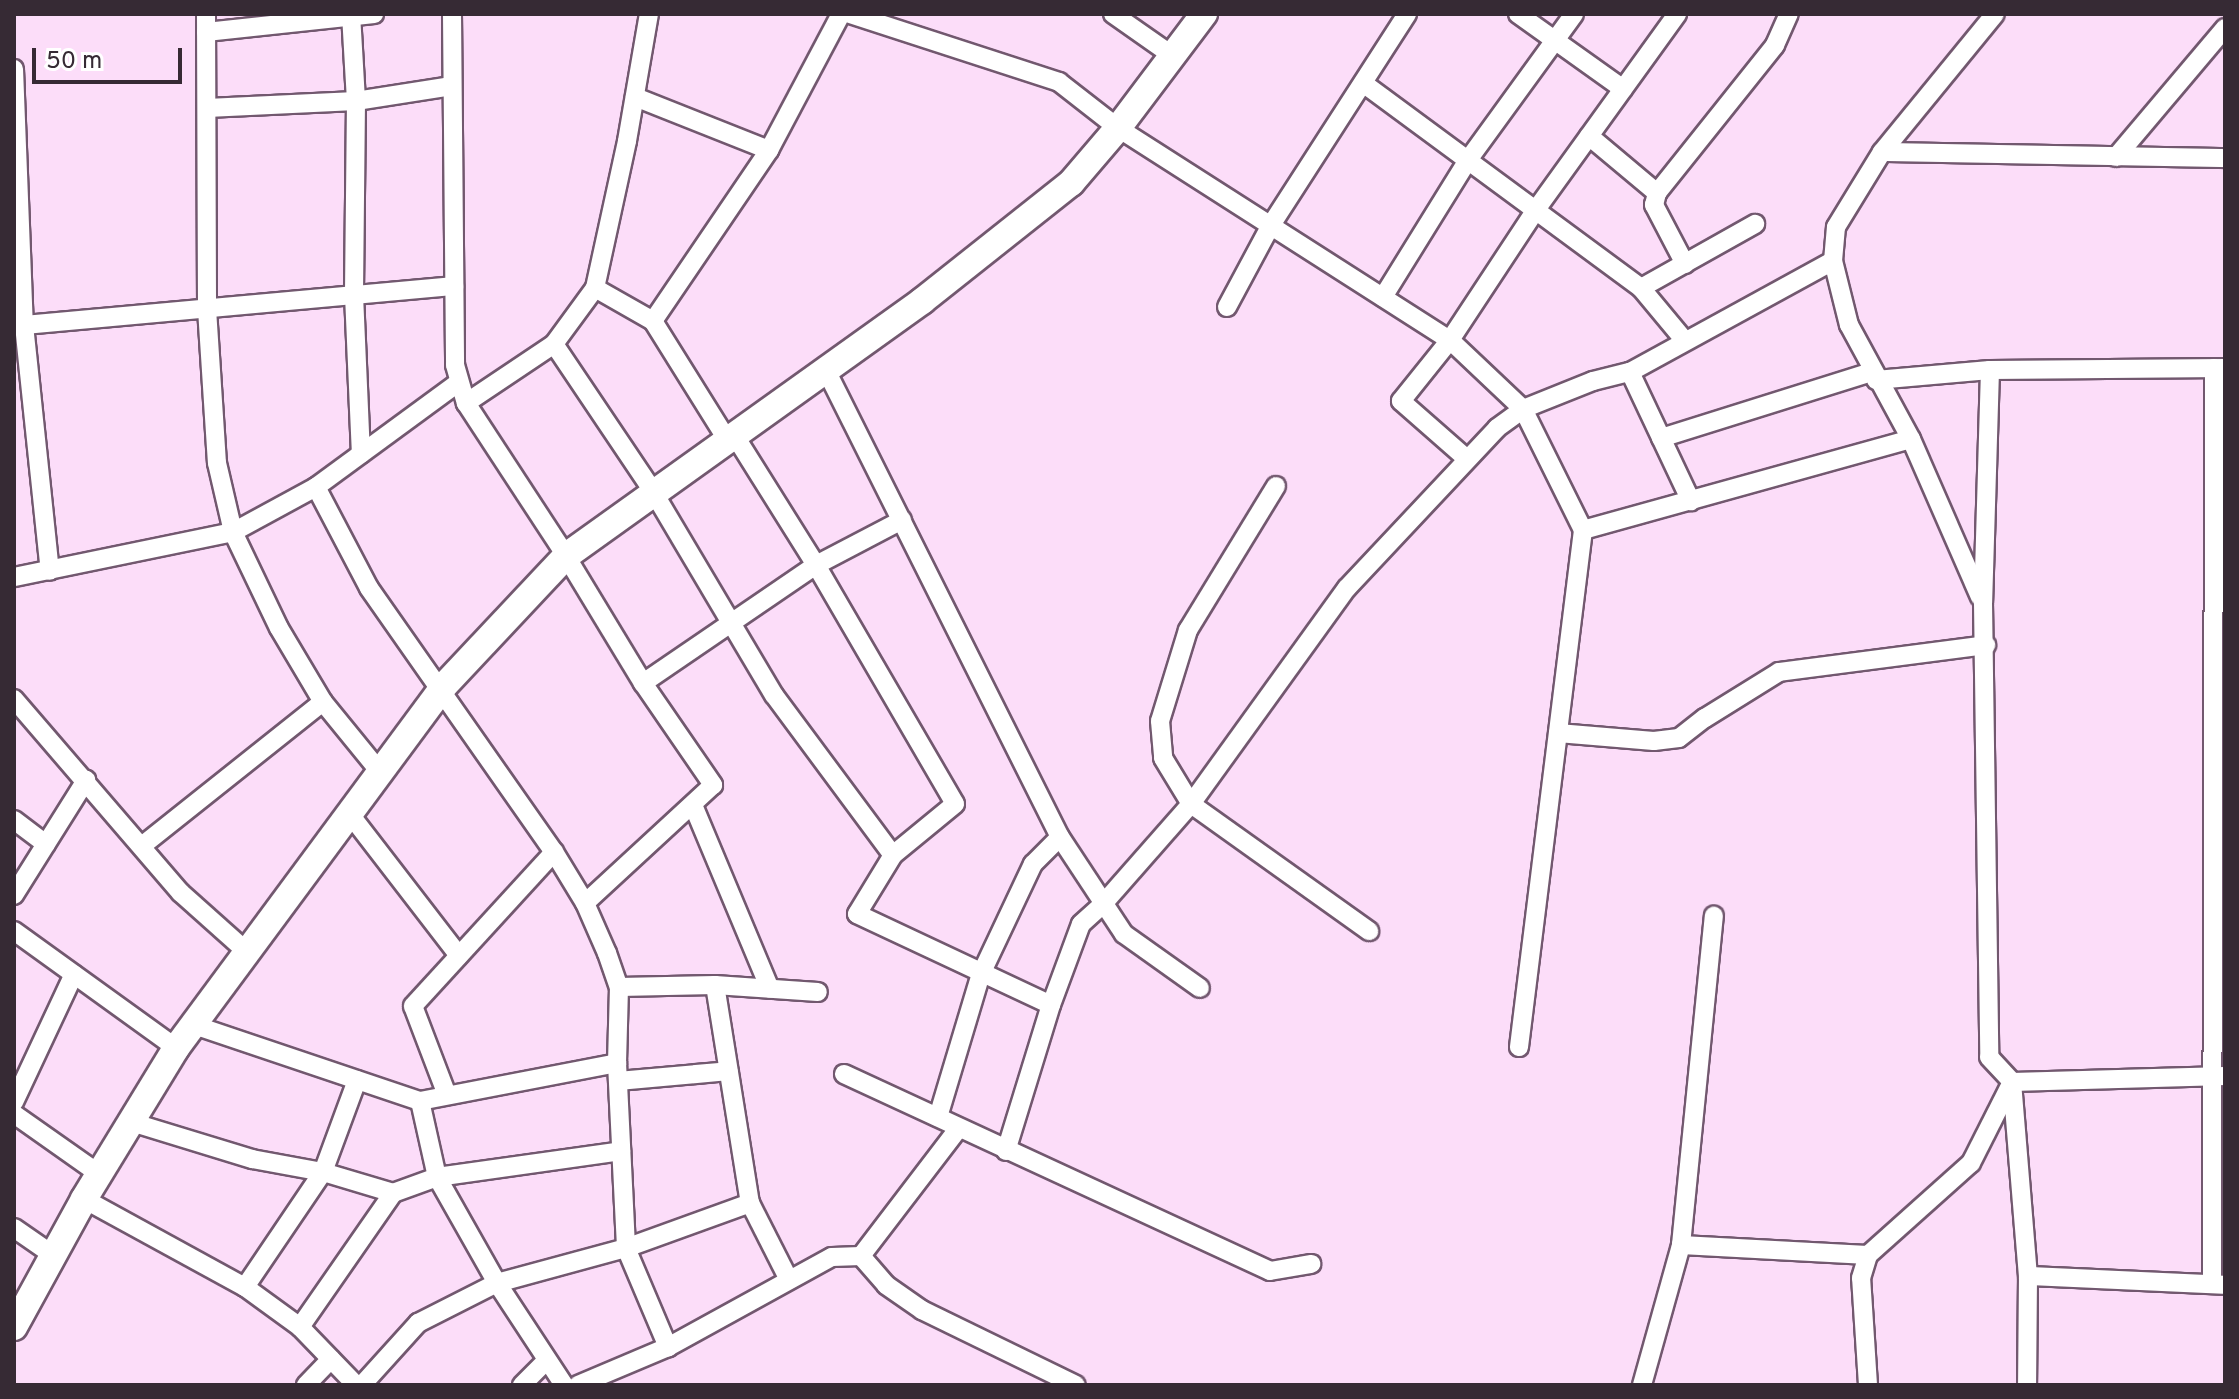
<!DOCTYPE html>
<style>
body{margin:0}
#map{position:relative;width:2239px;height:1399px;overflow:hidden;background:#fcddf9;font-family:Overpass,sans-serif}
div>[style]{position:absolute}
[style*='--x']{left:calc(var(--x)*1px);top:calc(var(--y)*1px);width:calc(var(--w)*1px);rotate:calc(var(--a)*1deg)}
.roads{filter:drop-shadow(2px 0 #72586f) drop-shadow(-2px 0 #72586f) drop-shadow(0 2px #72586f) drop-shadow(0 -2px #72586f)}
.street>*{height:18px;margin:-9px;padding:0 9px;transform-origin:9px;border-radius:9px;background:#fff}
.secondary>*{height:26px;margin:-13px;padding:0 13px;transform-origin:13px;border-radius:13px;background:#fff}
span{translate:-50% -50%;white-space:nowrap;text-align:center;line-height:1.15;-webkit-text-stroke:8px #fff;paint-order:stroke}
.frame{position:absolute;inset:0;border:16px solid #362a34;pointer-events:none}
.scale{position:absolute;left:32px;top:48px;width:150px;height:36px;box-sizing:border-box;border:4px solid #362a34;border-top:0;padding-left:10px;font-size:24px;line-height:28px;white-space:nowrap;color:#362a34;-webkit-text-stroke:6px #fff;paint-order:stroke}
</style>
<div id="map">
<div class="roads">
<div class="street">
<i style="--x:206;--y:14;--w:295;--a:89.8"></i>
<i style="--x:207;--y:309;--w:154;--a:86.3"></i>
<i style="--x:217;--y:463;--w:71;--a:76.9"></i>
<i style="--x:233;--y:532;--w:106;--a:64.4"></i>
<i style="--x:279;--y:628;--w:86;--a:59.3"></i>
<i style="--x:323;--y:702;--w:90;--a:50.8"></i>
<i style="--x:351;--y:14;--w:87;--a:86.7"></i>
<i style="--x:356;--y:101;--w:194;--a:90.6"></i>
<i style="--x:354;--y:295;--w:159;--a:87.5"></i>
<i style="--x:452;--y:14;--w:351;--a:89.5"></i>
<i style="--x:455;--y:365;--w:40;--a:74"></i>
<i style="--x:466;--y:403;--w:183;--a:56.8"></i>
<i style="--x:566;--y:556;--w:149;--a:58.8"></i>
<i style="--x:643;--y:683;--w:124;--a:55.5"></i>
<i style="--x:713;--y:785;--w:174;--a:137.3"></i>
<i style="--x:850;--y:14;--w:220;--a:18"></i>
<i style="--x:1059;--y:82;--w:75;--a:37.9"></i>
<i style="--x:1118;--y:128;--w:394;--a:32.6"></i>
<i style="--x:1450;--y:340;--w:100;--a:43.4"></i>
<i style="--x:1523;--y:409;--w:135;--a:63.6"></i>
<i style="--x:1583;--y:530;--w:521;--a:97.06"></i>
<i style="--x:1113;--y:14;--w:73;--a:35"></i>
<i style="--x:1518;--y:14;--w:129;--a:35.5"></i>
<i style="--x:206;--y:32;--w:169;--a:-6.1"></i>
<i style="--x:14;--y:69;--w:256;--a:87.8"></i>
<i style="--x:24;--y:325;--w:247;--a:84"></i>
<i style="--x:1363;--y:83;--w:345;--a:36.4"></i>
<i style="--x:1641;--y:288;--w:69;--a:50.3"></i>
<i style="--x:635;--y:97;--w:144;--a:21.6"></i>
<i style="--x:207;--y:108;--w:149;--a:-2.7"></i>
<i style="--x:356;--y:101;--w:97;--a:-8.9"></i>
<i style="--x:1589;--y:136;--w:89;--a:40"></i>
<i style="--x:1882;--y:152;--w:343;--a:1"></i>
<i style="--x:2116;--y:157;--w:169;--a:-49.8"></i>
<i style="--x:1685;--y:264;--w:67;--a:-117.7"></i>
<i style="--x:1654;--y:205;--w:12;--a:-76"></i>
<i style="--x:1657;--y:193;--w:189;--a:-51.4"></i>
<i style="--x:1775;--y:45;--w:34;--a:-66"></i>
<i style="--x:595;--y:288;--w:67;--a:29.6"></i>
<i style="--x:653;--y:321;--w:142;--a:58"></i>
<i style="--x:1641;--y:288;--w:131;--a:-29.3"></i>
<i style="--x:1383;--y:297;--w:161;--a:-58.2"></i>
<i style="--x:1468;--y:160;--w:180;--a:-54"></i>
<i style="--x:1227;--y:307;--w:93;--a:-61.8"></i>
<i style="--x:1271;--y:225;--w:251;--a:-57.2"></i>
<i style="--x:653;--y:321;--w:207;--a:-55.8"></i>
<i style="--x:769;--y:150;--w:154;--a:-62.1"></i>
<i style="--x:14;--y:326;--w:442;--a:-5.2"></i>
<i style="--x:554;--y:344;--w:179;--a:56.1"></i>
<i style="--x:654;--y:493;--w:235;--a:59.3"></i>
<i style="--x:774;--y:695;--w:199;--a:53.4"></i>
<i style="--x:826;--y:370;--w:522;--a:63.39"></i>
<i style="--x:1060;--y:837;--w:116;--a:56.6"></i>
<i style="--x:1124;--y:934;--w:93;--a:35.4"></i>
<i style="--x:1990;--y:370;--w:233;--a:91.7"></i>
<i style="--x:1983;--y:603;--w:454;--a:89.2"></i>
<i style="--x:1989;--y:1057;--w:34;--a:47"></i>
<i style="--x:2012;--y:1082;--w:195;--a:85.3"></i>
<i style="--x:2028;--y:1276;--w:109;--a:90.5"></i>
<i style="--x:1630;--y:372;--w:143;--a:64.7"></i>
<i style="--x:1876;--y:380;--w:114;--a:-5"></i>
<i style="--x:1990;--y:370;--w:235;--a:-0.5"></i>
<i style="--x:466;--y:403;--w:106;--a:-33.8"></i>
<i style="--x:554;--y:344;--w:69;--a:-53.8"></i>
<i style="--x:595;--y:288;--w:150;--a:-77.7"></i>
<i style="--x:627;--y:141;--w:129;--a:-80.2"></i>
<i style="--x:735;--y:436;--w:152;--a:57.9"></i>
<i style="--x:816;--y:565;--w:276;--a:59.8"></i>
<i style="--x:955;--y:804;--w:80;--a:140.6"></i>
<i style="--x:893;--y:855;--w:69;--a:121.4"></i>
<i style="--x:857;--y:914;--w:214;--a:25.1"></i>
<i style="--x:1661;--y:438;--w:221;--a:-17.4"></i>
<i style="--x:1467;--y:459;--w:88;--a:-138.7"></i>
<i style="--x:1401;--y:401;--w:78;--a:-51.2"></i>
<i style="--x:1450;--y:340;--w:154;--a:-56.6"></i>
<i style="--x:1535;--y:211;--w:243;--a:-54.2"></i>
<i style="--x:1276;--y:486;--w:169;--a:121.4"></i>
<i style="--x:1188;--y:630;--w:95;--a:107.1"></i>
<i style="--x:1160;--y:721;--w:37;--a:85"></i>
<i style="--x:1163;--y:758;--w:54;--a:58.7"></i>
<i style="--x:1191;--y:804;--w:219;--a:35.5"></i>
<i style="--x:316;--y:487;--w:114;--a:62.3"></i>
<i style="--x:369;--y:588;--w:322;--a:55"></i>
<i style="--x:554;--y:852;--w:60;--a:58.7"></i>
<i style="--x:585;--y:903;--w:55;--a:66.3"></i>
<i style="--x:607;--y:953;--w:36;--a:71"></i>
<i style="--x:619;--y:987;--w:76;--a:91.5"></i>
<i style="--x:617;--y:1063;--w:185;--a:87.2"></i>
<i style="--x:626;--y:1248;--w:108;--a:67"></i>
<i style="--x:1583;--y:530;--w:340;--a:-15.5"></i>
<i style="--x:14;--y:577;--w:224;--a:-11.6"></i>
<i style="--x:233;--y:532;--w:94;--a:-28.5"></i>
<i style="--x:316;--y:487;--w:177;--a:-36.3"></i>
<i style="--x:1980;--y:597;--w:172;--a:-113.6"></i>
<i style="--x:1911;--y:439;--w:130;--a:-118.5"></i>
<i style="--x:1849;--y:325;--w:66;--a:-104"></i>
<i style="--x:1833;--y:261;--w:34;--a:-85"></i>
<i style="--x:1836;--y:227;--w:88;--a:-58.5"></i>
<i style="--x:1882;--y:152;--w:178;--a:-50.7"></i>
<i style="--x:643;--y:683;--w:209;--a:-34.3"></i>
<i style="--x:816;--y:565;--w:97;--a:-27.6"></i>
<i style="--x:14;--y:699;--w:256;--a:49.3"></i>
<i style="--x:181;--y:893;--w:89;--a:41.8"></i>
<i style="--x:1558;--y:733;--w:96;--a:4.8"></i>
<i style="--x:1654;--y:741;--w:25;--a:-7"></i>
<i style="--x:1679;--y:738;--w:33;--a:-38"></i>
<i style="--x:1705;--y:718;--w:87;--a:-31.9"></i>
<i style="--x:1779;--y:672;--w:209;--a:-7.4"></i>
<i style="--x:693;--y:805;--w:199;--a:67.3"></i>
<i style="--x:349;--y:813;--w:180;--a:52.4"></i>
<i style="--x:14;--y:820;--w:40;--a:37"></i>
<i style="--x:143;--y:845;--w:230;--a:-38.5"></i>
<i style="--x:14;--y:895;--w:136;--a:-57.9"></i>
<i style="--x:14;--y:931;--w:200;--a:35.8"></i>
<i style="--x:715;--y:985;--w:221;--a:80.9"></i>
<i style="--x:750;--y:1203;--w:86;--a:63.1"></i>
<i style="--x:619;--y:987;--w:96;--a:-1.2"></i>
<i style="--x:715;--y:985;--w:103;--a:3.9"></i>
<i style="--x:194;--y:1025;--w:238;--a:18.6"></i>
<i style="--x:420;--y:1101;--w:201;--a:-10.9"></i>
<i style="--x:844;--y:1074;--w:469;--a:24.8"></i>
<i style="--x:1270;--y:1271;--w:42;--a:-9.7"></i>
<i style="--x:618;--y:1081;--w:111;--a:-5.1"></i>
<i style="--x:447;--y:1095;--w:95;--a:-110.9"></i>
<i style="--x:413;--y:1006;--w:209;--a:-47.5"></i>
<i style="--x:420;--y:1101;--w:78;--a:77.4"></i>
<i style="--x:437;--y:1177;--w:122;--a:60.5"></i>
<i style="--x:497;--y:1283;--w:122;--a:56.7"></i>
<i style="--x:14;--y:1102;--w:141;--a:-64.9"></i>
<i style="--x:14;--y:1114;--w:104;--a:35.2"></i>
<i style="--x:938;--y:1117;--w:149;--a:-73.3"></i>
<i style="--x:981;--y:974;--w:122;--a:-64.7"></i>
<i style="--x:1033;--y:864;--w:38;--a:-45"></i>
<i style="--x:131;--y:1122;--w:127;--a:17"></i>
<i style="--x:252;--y:1159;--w:72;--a:10.4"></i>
<i style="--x:323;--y:1172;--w:73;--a:16.7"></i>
<i style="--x:393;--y:1193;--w:47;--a:-20"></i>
<i style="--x:437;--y:1177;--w:186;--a:-8"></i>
<i style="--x:958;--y:1129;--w:160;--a:127.4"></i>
<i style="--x:861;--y:1256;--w:38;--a:49"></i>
<i style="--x:886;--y:1285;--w:44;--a:34.8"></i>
<i style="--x:922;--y:1310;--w:171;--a:26"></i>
<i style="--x:1006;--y:1151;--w:153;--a:-72.9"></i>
<i style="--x:1051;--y:1005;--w:86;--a:-69.7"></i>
<i style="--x:1081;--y:924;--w:30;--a:-42"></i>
<i style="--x:1103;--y:904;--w:133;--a:-48.7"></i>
<i style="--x:1191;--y:804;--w:266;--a:-54.2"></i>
<i style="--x:1347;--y:588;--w:219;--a:-46.8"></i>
<i style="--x:1497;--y:428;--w:32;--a:-36"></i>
<i style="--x:1523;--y:409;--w:75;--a:-21.8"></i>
<i style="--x:1593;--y:381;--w:38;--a:-14"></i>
<i style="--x:1630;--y:372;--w:231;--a:-28.7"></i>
<i style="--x:84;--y:1199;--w:183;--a:28.7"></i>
<i style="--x:245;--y:1287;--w:68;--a:36"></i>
<i style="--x:300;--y:1327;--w:81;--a:46"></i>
<i style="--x:14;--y:1228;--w:47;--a:34.7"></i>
<i style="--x:1681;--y:1245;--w:187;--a:3.1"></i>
<i style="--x:2028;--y:1276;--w:197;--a:2.6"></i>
<i style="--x:2212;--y:1284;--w:916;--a:-89.87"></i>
<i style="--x:245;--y:1287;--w:139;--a:-55.9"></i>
<i style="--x:323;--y:1172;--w:98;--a:-69.7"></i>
<i style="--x:300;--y:1327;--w:163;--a:-55.2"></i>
<i style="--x:306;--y:1385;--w:36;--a:-46"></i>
<i style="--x:362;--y:1385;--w:84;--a:-47.9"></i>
<i style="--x:418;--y:1323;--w:89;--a:-26.9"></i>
<i style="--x:497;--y:1283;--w:134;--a:-15.2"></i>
<i style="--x:626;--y:1248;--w:132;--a:-19.9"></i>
<i style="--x:522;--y:1385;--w:35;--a:-45"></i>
<i style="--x:578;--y:1385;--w:98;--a:-22.9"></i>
<i style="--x:668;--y:1347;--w:187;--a:-28.8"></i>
<i style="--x:832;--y:1257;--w:29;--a:-2"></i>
<i style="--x:1642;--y:1385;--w:145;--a:-74.4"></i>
<i style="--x:1681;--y:1245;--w:331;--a:-84.3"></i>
<i style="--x:1868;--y:1385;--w:107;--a:-93.7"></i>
<i style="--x:1861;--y:1278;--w:24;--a:-73"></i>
<i style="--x:1868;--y:1255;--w:138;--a:-41.8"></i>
<i style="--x:1971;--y:1163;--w:91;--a:-63.2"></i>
<i style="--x:2012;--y:1082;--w:213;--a:-1.6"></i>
</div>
<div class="secondary">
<i style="--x:14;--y:1327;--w:146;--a:-61.3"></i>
<i style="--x:84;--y:1199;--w:177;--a:-58.6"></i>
<i style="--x:176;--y:1048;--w:448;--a:-53.5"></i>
<i style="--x:442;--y:688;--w:181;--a:-46.8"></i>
<i style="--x:566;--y:556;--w:438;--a:-35.6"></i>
<i style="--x:922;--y:301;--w:190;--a:-38.4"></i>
<i style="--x:1071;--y:183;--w:72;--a:-49.5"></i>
<i style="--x:1118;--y:128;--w:143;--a:-53"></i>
</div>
</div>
<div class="frame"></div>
<div class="scale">50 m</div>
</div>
